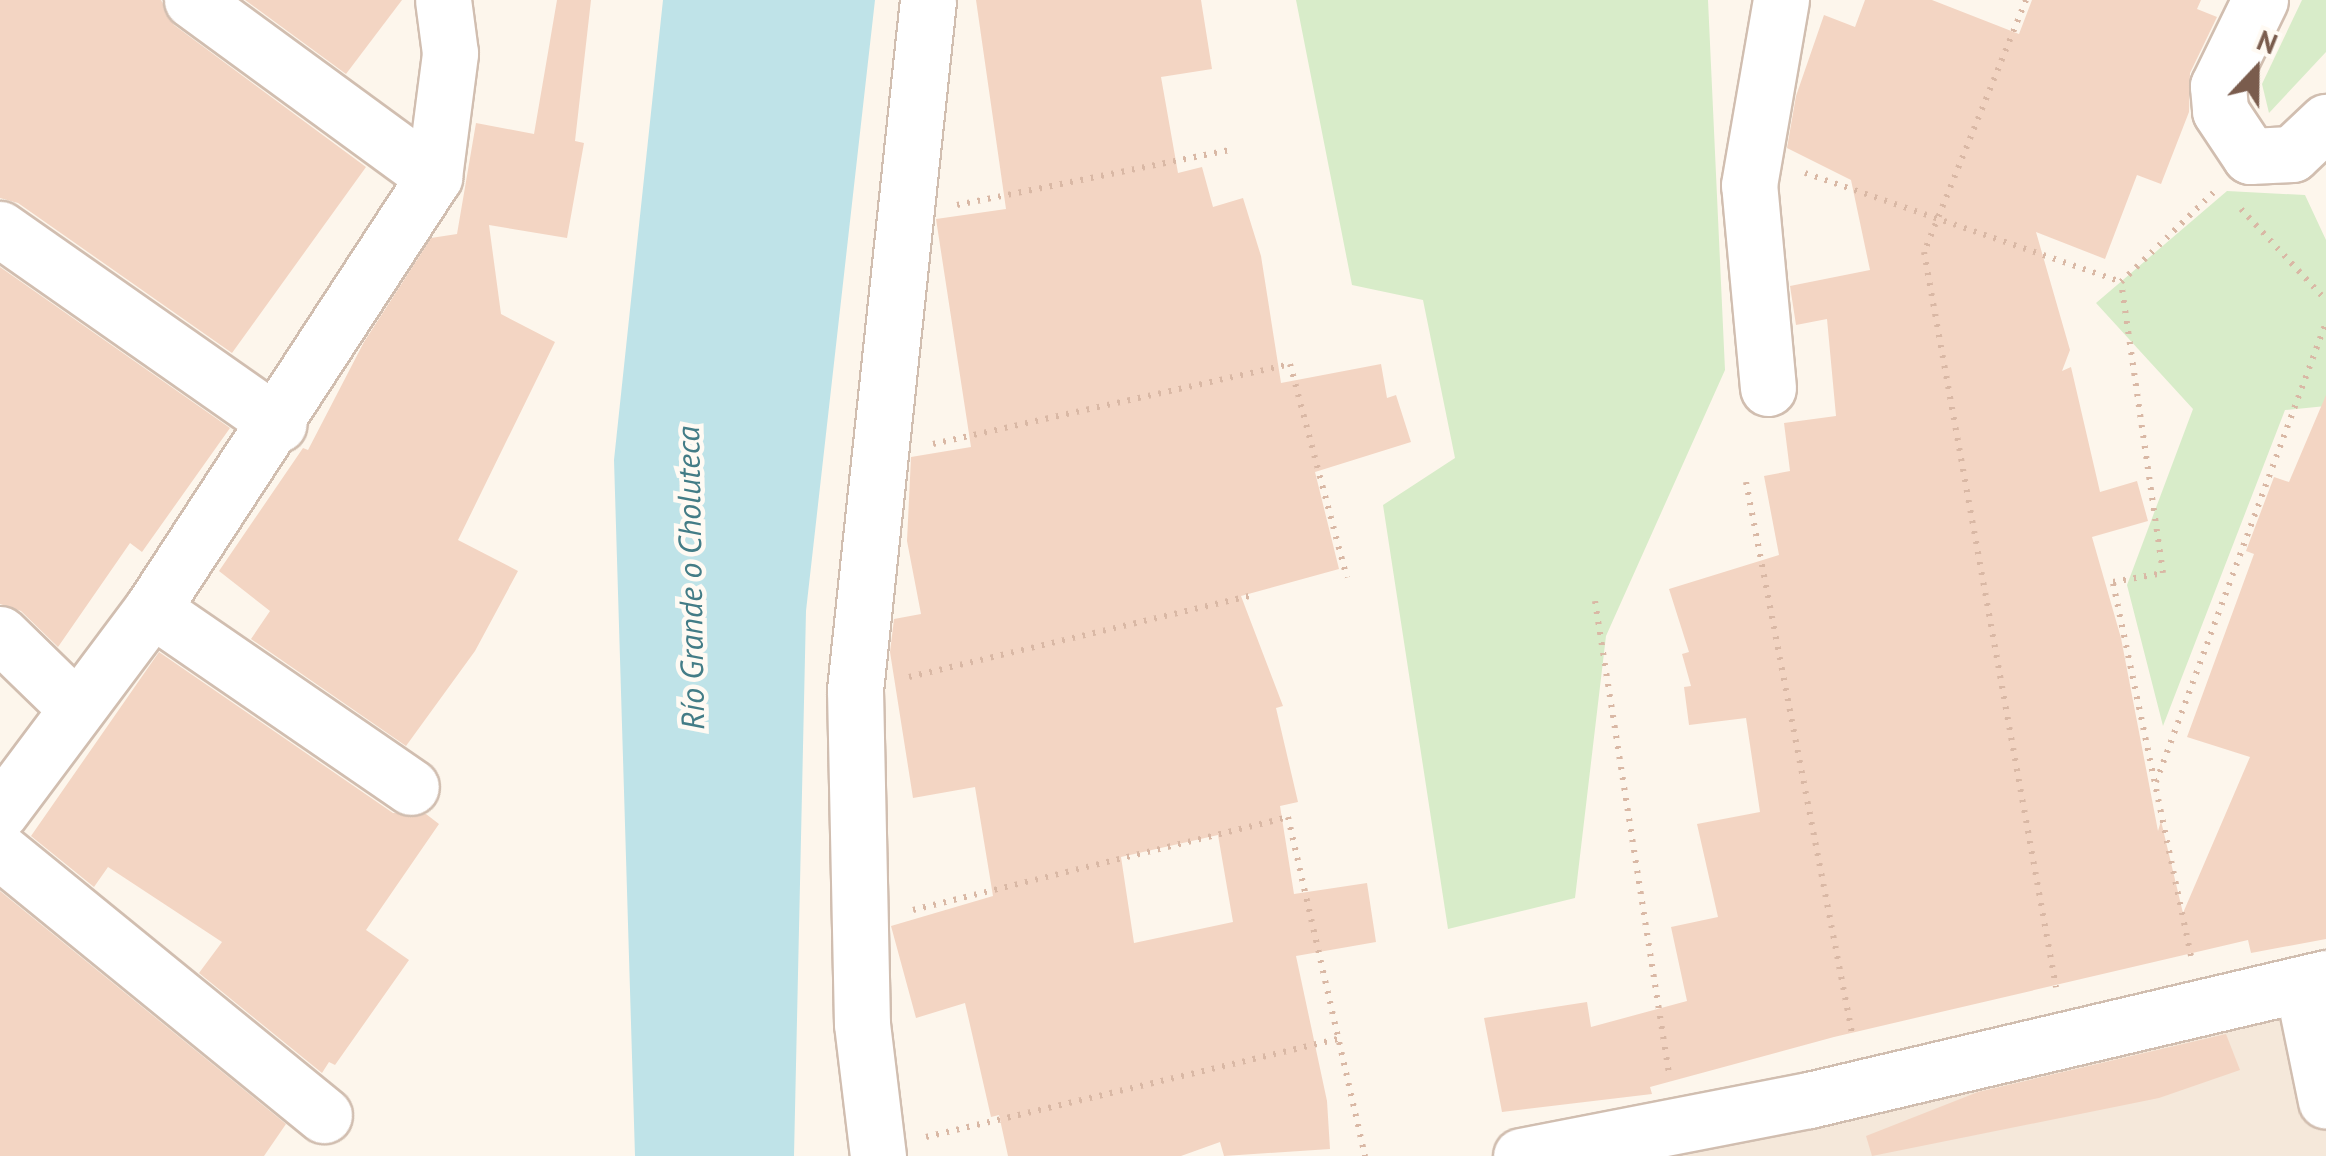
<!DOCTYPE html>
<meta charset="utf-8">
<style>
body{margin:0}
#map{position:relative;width:2326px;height:1156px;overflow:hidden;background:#fdf6ec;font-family:"PT Sans",sans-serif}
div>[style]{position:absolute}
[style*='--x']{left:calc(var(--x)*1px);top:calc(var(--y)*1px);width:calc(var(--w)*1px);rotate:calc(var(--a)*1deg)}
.residential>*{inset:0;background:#f5e8da}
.green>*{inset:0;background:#d8ecc9}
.water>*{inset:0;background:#bfe3e8}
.building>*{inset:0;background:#f3d5c3}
.path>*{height:6px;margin-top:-3px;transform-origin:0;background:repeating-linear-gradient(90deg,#d9b8a5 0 2.5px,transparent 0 10.5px)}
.roads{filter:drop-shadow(2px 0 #d1beb0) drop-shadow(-2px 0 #d1beb0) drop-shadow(0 2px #d1beb0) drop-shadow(0 -2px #d1beb0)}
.minor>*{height:55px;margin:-27.5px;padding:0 27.5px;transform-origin:27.5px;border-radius:27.5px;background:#fff}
span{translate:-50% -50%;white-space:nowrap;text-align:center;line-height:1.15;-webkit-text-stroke:9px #fffaf3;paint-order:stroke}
.water-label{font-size:32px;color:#437c86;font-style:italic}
.north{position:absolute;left:2206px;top:20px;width:100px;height:100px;-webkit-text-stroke:8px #fffaf3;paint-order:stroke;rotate:22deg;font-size:28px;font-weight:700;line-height:40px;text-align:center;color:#7a5c4d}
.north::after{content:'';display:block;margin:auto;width:35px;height:45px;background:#7a5c4d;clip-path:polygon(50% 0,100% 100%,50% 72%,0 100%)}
</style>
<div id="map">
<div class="residential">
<i style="clip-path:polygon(2326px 971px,2326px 1156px,1602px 1156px)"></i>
</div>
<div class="green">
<i style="clip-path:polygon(1296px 0,1708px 0,1725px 370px,1606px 636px,1575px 898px,1448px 929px,1383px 505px,1455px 458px,1423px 300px,1352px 285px)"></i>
<i style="clip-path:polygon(2302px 0,2326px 0,2326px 52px,2269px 113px,2262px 84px)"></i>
<i style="clip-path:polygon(2227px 191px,2305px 195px,2326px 240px,2326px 406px,2285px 410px,2163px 726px,2127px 585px,2193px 409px,2096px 303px)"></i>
</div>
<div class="water">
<i style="clip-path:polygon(663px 0,875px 0,806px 611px,794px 1156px,635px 1156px,614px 460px)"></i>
</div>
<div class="building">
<i style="clip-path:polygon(0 0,161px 0,174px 25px,366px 167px,232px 353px,18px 203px,0 198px)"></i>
<i style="clip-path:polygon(245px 0,402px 0,346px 74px)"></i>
<i style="clip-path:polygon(557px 0,591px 0,575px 141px,584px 143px,567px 238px,489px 225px,501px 314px,555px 342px,458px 540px,518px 571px,475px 651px,406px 746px,251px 639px,270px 611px,219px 571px,303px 448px,308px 450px,364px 342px,431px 238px,457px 234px,476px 123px,534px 134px)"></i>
<i style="clip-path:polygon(evenodd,976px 0,1201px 0,1212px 69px,1161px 77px,1178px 173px,1202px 167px,1213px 207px,1243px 198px,1261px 256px,1281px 383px,1381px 364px,1387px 398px,1396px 395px,1411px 442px,1315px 472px,1339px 569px,1241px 596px,1283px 706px,1276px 708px,1298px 802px,1280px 806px,1294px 894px,1367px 883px,1376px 942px,1296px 956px,1327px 1101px,1330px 1149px,1224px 1156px,1220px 1142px,1181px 1156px,1008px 1156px,999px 1115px,991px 1117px,965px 1003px,916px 1018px,891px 926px,993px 896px,975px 787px,913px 798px,890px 652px,894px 619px,921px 614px,907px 541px,911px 457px,971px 447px,936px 219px,1006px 209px,976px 0,1218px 835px,1233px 922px,1134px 943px,1121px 857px,1218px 835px)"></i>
<i style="clip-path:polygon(1865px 0,1932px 0,2019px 34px,2032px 0,2201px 0,2197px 9px,2217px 17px,2190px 73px,2189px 112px,2161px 184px,2137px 175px,2105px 259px,2036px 232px,2070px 350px,2062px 371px,2071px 367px,2100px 492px,2137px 481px,2148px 521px,2092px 537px,2121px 638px,2158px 831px,2161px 821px,2183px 913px,2250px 757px,2187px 737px,2254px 554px,2246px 551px,2274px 477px,2289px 482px,2326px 395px,2326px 939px,2251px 953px,2248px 940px,1834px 1037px,1650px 1087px,1652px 1094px,1502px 1112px,1484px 1018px,1587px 1002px,1591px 1027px,1687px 1001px,1671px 927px,1718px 917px,1697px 824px,1760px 812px,1746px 718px,1689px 725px,1684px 687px,1691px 686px,1682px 654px,1689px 652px,1669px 589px,1779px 555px,1764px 476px,1790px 471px,1784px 423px,1836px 416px,1827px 319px,1796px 325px,1790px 286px,1870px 270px,1851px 180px,1787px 148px,1796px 96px,1824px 15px,1855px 27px)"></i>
<i style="clip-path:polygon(0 267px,230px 428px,142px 552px,130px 543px,58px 647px,21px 611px,0 604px)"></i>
<i style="clip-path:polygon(159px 652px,393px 813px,426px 814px,439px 824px,366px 930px,409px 960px,335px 1065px,329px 1062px,322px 1073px,199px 973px,222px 942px,108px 867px,94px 887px,31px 836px)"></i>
<i style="clip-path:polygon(0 891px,286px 1124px,264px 1156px,0 1156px)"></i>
<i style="clip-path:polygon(2226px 1034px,2240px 1070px,2159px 1098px,1872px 1156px,1866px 1136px,1978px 1092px)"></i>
</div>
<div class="path">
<i style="--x:2026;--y:0;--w:272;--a:112"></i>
<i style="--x:1924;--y:252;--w:747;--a:79.82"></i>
<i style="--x:1805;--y:173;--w:334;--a:19"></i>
<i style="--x:957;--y:205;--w:283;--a:-11.4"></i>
<i style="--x:2241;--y:209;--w:125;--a:47"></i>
<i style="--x:933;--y:444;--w:366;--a:-12.6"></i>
<i style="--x:1290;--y:364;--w:221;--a:75.1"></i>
<i style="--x:1746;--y:482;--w:566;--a:79.11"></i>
<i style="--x:1595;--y:601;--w:481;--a:81.1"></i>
<i style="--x:909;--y:677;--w:354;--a:-13.4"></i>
<i style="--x:2156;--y:782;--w:489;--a:-69.7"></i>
<i style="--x:913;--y:910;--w:386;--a:-13.9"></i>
<i style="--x:1288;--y:817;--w:348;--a:77.2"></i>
<i style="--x:2191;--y:956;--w:382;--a:-101.8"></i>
<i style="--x:2113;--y:582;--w:51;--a:-10.2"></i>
<i style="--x:2163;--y:573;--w:294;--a:-98.2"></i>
<i style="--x:2121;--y:282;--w:131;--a:-44.1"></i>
<i style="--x:926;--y:1137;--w:423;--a:-13.4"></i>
</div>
<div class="roads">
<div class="minor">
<i style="--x:192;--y:0;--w:300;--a:36.2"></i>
<i style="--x:2260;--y:0;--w:96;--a:116"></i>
<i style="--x:2218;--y:86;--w:25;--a:85"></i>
<i style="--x:2220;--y:111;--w:54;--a:56.3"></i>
<i style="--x:2250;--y:156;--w:42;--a:-2.7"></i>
<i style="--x:2292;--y:154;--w:47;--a:-43.3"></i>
<i style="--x:0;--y:229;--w:340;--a:35"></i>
<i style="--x:1768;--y:388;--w:204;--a:-95.3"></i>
<i style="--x:1749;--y:185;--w:188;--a:-80.2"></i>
<i style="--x:152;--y:609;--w:314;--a:34.5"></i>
<i style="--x:0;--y:634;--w:107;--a:44.2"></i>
<i style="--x:0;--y:812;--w:254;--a:-53.2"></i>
<i style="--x:152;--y:609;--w:516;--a:-56.86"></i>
<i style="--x:434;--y:177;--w:125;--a:-82.6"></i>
<i style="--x:450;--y:53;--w:53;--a:-97.5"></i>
<i style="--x:0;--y:851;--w:418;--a:39.2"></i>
<i style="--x:2302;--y:984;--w:119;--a:78.4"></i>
<i style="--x:878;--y:1156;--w:133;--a:-96.9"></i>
<i style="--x:862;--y:1024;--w:334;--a:-91.2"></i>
<i style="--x:855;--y:690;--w:694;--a:-83.96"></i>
<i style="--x:1521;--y:1156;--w:293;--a:-11"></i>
<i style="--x:1809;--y:1100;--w:531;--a:-13.28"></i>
</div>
</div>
<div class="water-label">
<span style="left:690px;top:578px;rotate:-91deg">Río Grande o Choluteca</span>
</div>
<div class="north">N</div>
</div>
